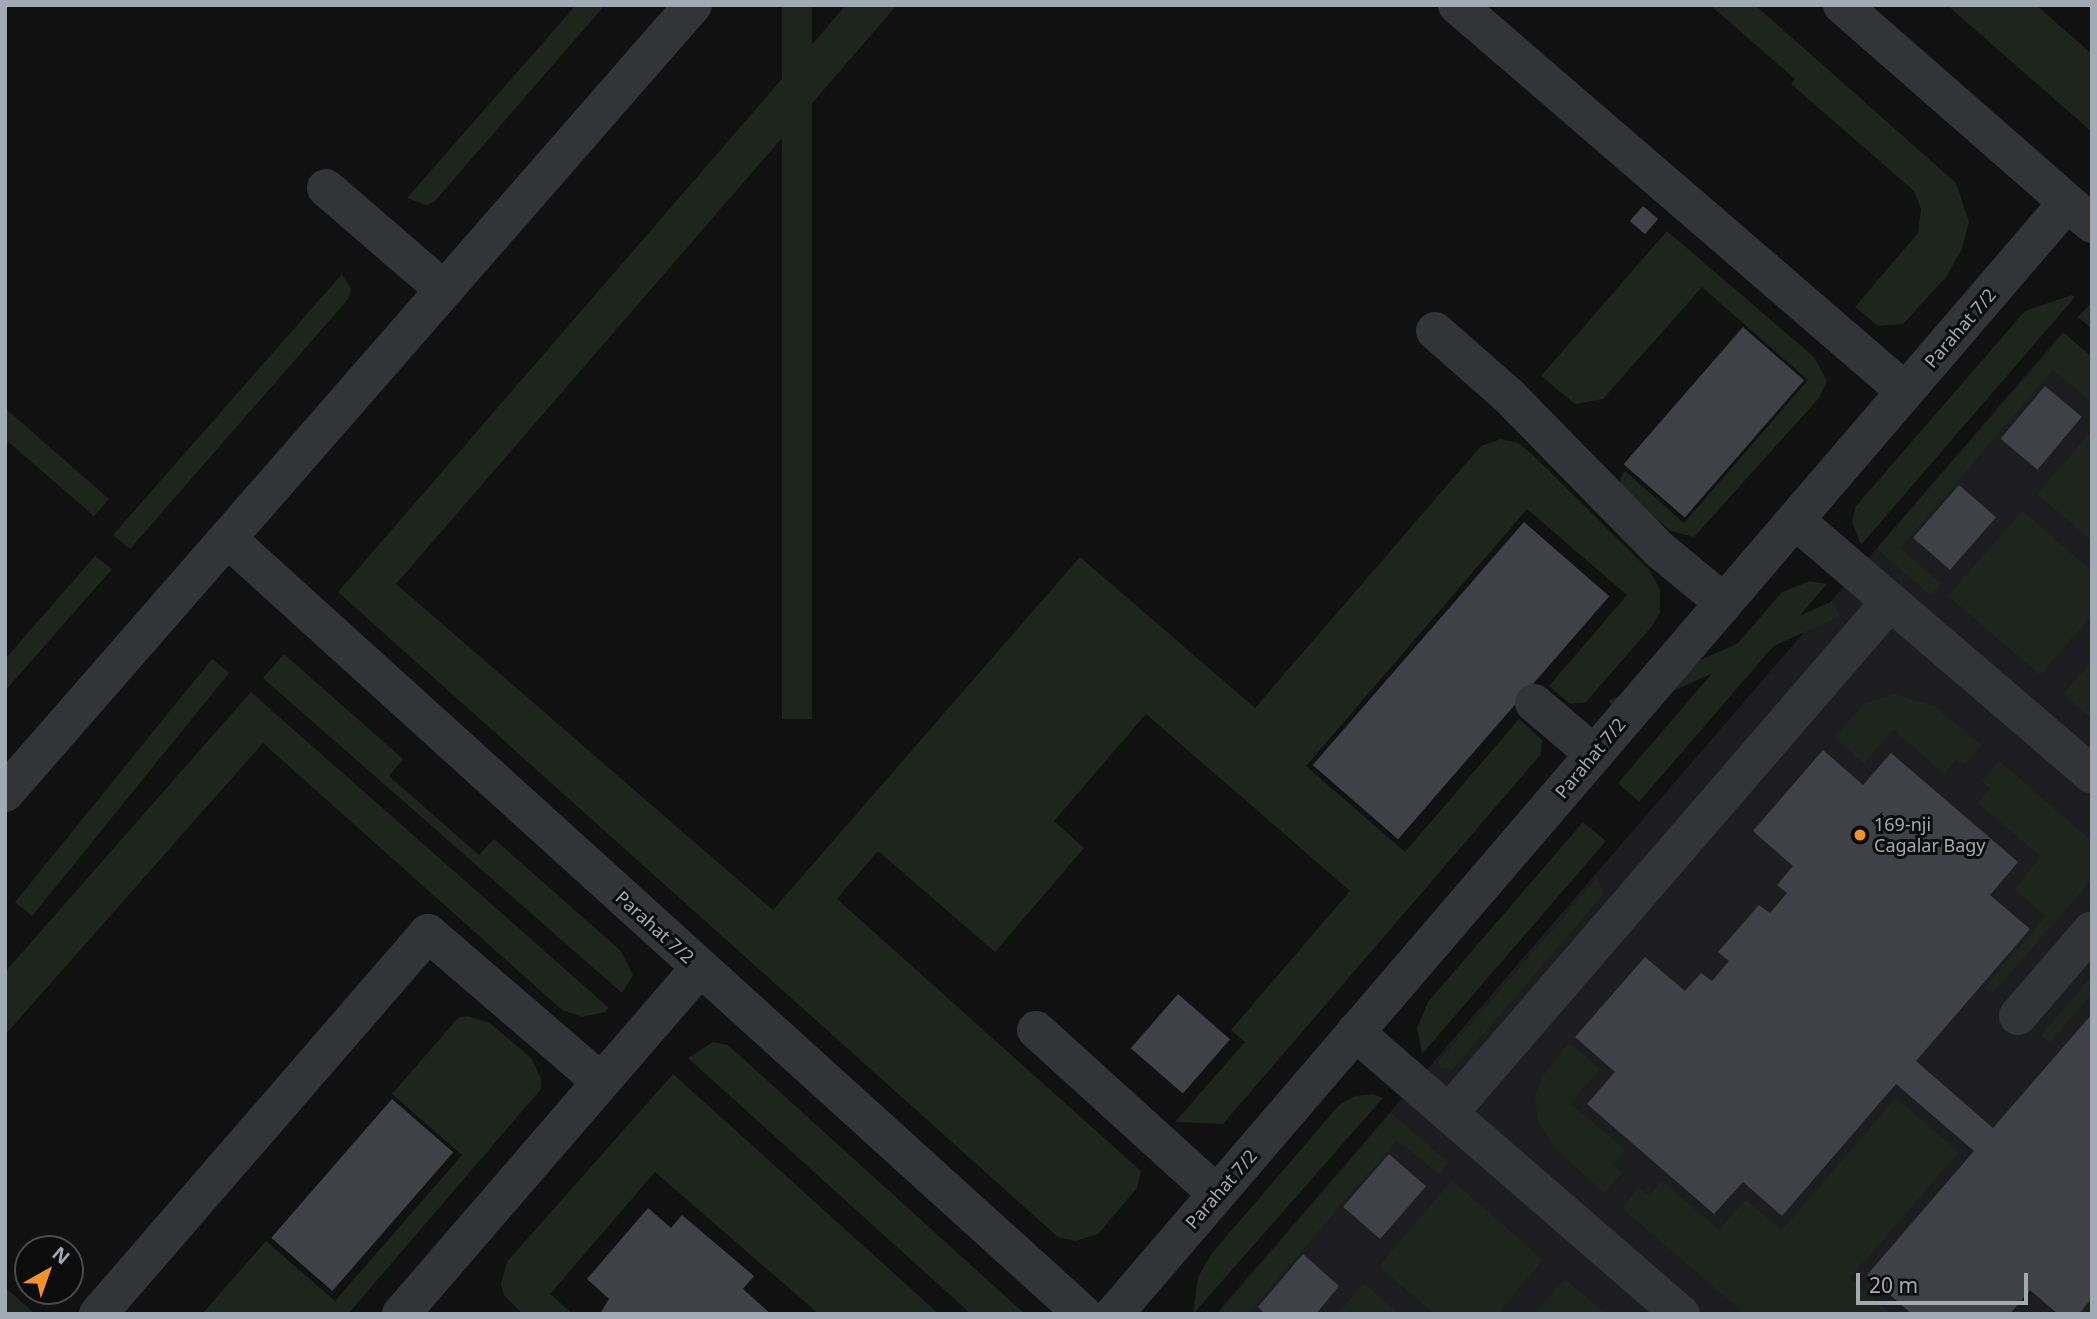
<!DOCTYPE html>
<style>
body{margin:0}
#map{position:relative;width:2097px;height:1319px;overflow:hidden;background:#111112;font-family:"Noto Sans",sans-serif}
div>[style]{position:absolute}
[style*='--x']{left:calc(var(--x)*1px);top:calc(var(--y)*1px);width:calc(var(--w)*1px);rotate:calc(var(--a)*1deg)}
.built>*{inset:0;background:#1d1d1f}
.green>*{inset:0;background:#1d251d;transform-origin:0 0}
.building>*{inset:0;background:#404146;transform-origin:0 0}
.minor>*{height:38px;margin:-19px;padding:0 19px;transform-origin:19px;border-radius:19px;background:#323437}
.dots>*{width:19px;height:19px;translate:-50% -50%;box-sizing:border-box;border:4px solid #0c0c0d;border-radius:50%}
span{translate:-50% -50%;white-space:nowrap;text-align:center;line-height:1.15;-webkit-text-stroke:6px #0c0c0d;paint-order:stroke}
.street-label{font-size:18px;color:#a2aab3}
.poi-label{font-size:18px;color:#a2aab3}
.left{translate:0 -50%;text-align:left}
.frame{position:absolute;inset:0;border:7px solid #a2aab3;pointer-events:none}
.north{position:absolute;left:14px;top:1235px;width:70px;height:70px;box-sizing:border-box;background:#0c0c0d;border:2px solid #484b4f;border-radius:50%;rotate:40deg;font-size:19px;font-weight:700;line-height:28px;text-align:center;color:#a2aab3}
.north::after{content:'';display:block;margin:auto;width:24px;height:32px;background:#f2932a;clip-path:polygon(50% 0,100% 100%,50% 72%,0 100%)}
.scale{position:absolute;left:1856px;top:1273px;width:172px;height:32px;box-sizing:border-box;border:4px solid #a2aab3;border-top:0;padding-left:9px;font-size:21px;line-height:24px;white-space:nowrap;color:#a2aab3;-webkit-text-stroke:5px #0c0c0d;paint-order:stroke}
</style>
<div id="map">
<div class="built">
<i style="clip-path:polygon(2063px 332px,2092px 357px,2092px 1314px,1216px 1314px)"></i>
</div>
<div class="green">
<i style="clip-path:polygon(576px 5px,605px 5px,434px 202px,426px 205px,407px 198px)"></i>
<i style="left:782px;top:5px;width:30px;height:714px"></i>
<i style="clip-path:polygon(846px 5px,897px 5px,396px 584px,773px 910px,1080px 557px,1255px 708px,1481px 446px,1501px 439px,1518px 443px,1533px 455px,1650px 571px,1660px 590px,1660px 612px,1652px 626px,1586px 702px,1570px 704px,1549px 686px,1627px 595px,1527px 509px,1306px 766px,1405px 852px,1519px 719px,1542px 740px,1541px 754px,1223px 1124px,1175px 1122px,1245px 1042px,1231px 1030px,1350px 891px,1146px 714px,1054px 821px,1084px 848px,995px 952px,878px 851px,837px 899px,1141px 1171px,1137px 1188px,1098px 1234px,1075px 1241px,1058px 1237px,338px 592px)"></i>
<i style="clip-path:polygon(1710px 5px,1755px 5px,1956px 183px,1969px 222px,1962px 249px,1946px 277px,1903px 324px,1878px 326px,1855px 307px,1918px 233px,1921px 209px,1914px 191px,1791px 84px,1795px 79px)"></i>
<i style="clip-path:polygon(1947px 5px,2036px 5px,2092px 54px,2092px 132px)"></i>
<i style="clip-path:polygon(1667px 231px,1814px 357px,1827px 381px,1819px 398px,1694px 537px,1671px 531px,1627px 494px,1620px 483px,1622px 474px,1625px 471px,1684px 523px,1808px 380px,1702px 287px,1603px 399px,1575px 404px,1541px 376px)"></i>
<i style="clip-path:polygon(342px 274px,351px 289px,349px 298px,130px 549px,113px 535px)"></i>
<i style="clip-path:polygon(2072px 295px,2075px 297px,1861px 545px,1852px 522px,1856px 506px,2025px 311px)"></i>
<i style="clip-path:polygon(2092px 302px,2092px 329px,2078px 317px)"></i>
<i style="clip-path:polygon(2064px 333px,2092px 357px,2092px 402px,2053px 370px,1900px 548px,1941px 584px,1930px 595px,1877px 549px)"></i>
<i style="clip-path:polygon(5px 408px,109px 499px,94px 516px,5px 439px)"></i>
<i style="clip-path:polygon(2092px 430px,2092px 541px,2037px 494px)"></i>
<i style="clip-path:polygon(2022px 511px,2092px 571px,2092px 615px,2040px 675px,1948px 596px)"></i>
<i style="clip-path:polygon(95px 556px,112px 569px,5px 691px,5px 659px)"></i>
<i style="clip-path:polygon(1810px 581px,1827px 584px,1639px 802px,1618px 783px,1782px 592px)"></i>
<i style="left:1833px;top:601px;width:17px;height:245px;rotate:66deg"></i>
<i style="clip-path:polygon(284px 654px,403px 759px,389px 776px,479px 855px,494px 839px,621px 951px,633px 975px,622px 993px,263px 678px)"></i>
<i style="left:212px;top:659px;width:22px;height:313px;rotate:39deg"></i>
<i style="clip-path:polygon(2092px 661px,2092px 719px,2063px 694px)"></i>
<i style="clip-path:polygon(251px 692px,609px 1008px,605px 1012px,582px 1017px,562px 1010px,263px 743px,5px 1035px,5px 972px)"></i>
<i style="clip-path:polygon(1895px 694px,1934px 706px,1982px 745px,1964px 765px,1956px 759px,1944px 774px,1893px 729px,1864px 764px,1834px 737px,1864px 704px)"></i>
<i style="clip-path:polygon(1999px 761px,2092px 841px,2092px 879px,1992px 994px,1984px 988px,2046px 916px,2014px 889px,2041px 857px,1978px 803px,1990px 789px,1982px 781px)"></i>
<i style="clip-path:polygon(1583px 822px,1606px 841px,1422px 1054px,1417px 1028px,1428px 1002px)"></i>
<i style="clip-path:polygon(1597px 878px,1604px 894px,1453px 1069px,1442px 1068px,1437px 1063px)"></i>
<i style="clip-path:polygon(2092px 976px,2092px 994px,2049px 1043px,2041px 1035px)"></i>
<i style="clip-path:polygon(467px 1016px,490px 1023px,531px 1058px,541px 1078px,541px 1089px,348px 1314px,202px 1314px,266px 1241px,335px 1301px,462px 1155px,392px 1094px,458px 1018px)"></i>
<i style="clip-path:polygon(713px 1042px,728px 1045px,1025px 1314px,971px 1314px,688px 1058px)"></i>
<i style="clip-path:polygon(1569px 1043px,1600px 1069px,1570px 1103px,1625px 1150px,1613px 1165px,1622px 1173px,1604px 1193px,1554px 1147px,1538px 1122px,1535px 1099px,1541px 1078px)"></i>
<i style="clip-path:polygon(673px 1074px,939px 1314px,819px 1314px,655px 1172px,550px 1294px,573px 1314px,523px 1314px,504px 1295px,501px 1284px,507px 1262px)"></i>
<i style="clip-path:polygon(1373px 1094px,1383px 1098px,1193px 1314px,1198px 1277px,1212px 1253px,1340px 1104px,1355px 1096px)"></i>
<i style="clip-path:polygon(1896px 1098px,1959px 1152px,1850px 1278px,1891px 1314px,1745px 1314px,1622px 1208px,1639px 1187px,1649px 1196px,1662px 1181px,1719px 1230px,1746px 1200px,1782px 1230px)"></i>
<i style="clip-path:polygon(1391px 1113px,1449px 1163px,1439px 1174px,1397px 1140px,1247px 1314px,1218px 1314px)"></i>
<i style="clip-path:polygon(1452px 1180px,1543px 1260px,1497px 1314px,1434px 1314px,1379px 1266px)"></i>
<i style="clip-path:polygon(1565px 1279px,1606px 1314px,1535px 1314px)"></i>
<i style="clip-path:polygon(1364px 1283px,1399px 1314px,1337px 1314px)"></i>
<i style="clip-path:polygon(5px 1287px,35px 1314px,5px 1314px)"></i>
</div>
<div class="building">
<i style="left:1643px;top:206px;width:20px;height:20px;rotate:41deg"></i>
<i style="left:1743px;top:327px;width:81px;height:182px;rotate:41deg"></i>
<i style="left:2045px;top:386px;width:48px;height:69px;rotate:40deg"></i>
<i style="left:1959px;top:485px;width:49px;height:70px;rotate:41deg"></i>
<i style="left:1524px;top:522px;width:113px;height:322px;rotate:41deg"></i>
<i style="clip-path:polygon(1823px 750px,1863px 785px,1891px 753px,2018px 862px,1990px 895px,2030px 929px,1916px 1061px,1993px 1128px,2092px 1014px,2092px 1298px,2079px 1314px,2058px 1314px,2030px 1290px,2010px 1314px,1912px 1314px,1867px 1275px,1974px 1151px,1896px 1084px,1782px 1216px,1743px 1182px,1714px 1214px,1587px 1104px,1615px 1072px,1575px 1037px,1645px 957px,1685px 991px,1701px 973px,1712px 981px,1729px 961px,1718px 952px,1759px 905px,1770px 913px,1787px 893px,1777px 885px,1793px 866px,1753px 831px)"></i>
<i style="left:1178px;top:994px;width:69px;height:72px;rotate:41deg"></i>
<i style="left:392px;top:1099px;width:81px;height:184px;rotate:41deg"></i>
<i style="left:1389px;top:1154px;width:49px;height:70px;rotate:41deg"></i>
<i style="clip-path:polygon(648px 1208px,671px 1228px,682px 1215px,754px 1276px,743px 1289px,771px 1314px,600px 1314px,609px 1299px,587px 1279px)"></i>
<i style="clip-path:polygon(1303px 1254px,1339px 1286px,1316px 1314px,1265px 1314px,1258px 1307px)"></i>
</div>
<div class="minor">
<i style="--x:1457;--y:5;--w:591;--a:40.75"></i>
<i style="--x:1842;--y:5;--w:332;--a:41.2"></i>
<i style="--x:326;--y:188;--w:156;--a:40.8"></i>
<i style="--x:1435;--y:331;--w:98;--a:41.3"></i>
<i style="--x:1509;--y:396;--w:216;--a:45.6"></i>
<i style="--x:1660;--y:550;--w:83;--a:39.6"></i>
<i style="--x:1795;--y:520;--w:391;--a:40.6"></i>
<i style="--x:228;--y:539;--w:1154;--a:42.19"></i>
<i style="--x:1534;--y:703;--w:79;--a:40.4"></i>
<i style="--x:5;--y:793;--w:1046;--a:-48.88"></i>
<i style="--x:2018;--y:1016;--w:113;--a:-49.3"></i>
<i style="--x:1036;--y:1030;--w:244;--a:42.2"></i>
<i style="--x:1355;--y:1032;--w:431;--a:40.9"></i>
<i style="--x:1449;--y:1113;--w:675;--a:-49.21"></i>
<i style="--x:98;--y:1314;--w:504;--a:-49.1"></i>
<i style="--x:428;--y:933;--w:228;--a:40.7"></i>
<i style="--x:401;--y:1314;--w:458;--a:-49.2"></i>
<i style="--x:1114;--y:1314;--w:1464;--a:-49.38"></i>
</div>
<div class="dots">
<i style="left:1860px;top:835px;background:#f2932a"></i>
</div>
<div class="street-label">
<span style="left:1960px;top:328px;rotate:-49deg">Parahat 7/2</span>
<span style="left:1590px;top:758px;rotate:-50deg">Parahat 7/2</span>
<span style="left:655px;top:927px;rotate:42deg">Parahat 7/2</span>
<span style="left:1221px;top:1189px;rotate:-49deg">Parahat 7/2</span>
</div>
<div class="poi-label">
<span class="left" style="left:1874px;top:835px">169-nji<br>Cagalar Bagy</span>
</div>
<div class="frame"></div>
<div class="north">N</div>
<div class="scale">20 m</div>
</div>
